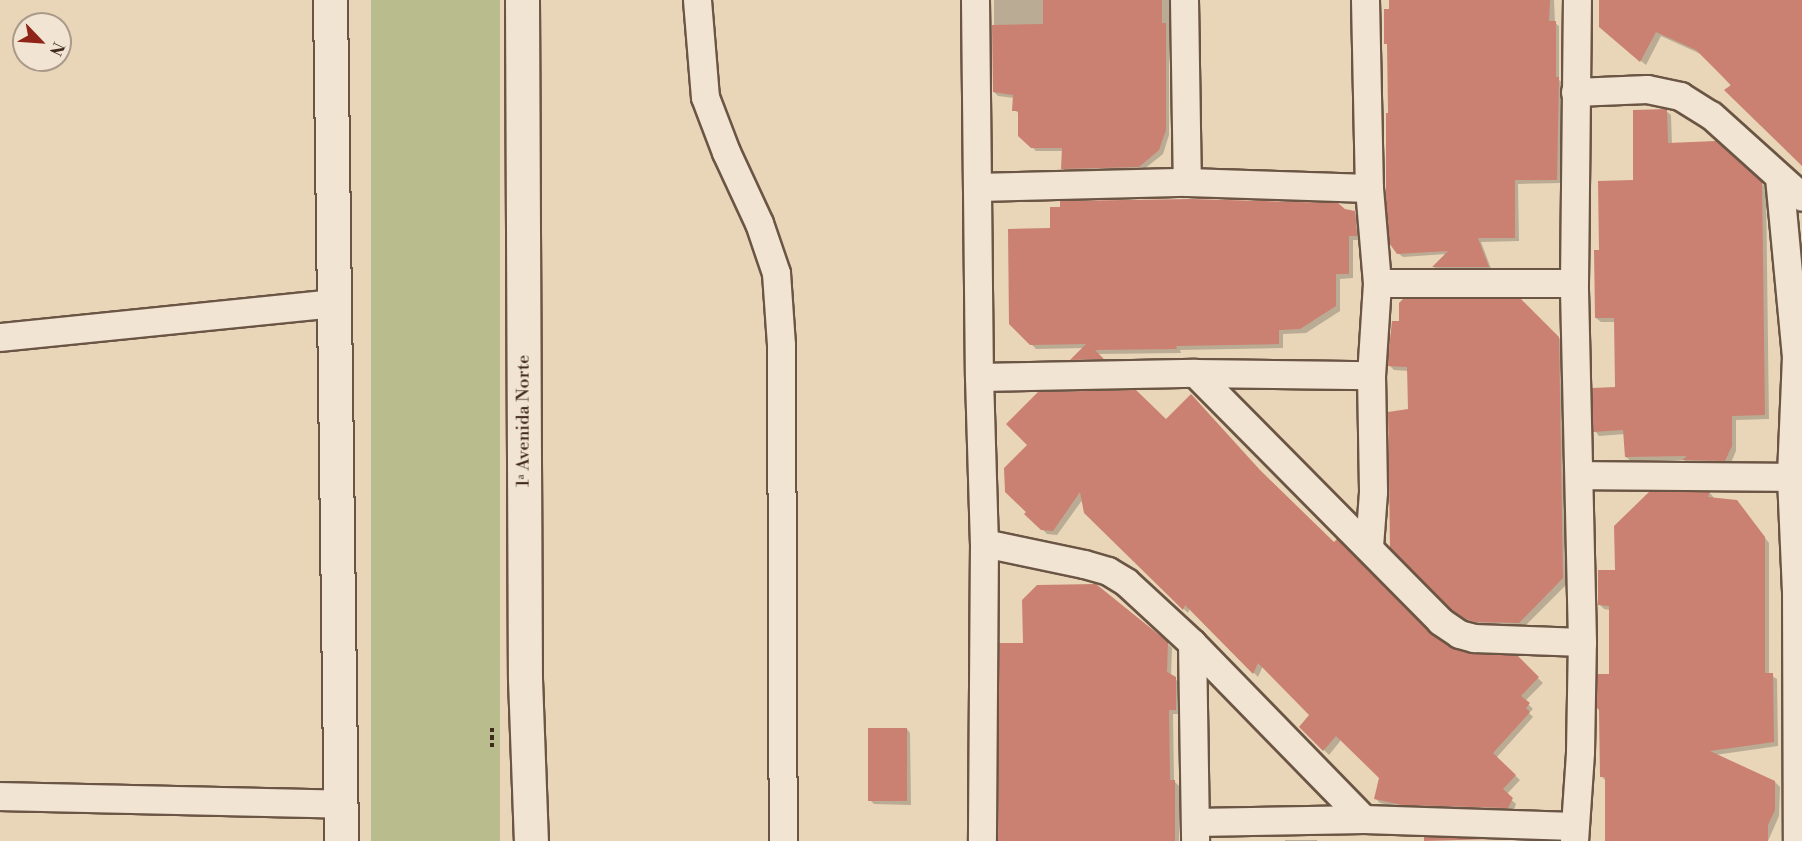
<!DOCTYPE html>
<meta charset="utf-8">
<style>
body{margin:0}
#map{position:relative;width:1802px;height:841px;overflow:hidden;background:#e9d6b9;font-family:"Libre Bodoni",serif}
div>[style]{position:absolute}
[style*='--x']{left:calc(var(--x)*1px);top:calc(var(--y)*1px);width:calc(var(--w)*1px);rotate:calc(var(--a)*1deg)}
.green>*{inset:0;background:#b9bd8d;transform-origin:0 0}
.shadow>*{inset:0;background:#0003;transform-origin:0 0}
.building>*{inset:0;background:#ca8171;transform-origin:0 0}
.path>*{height:4px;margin-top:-2px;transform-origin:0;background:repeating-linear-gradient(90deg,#412a1d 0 4.5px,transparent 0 7.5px)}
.roads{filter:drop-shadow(2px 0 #6b5544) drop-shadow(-2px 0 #6b5544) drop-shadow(0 2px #6b5544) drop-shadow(0 -2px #6b5544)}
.minor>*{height:27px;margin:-13.5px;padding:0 13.5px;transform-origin:13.5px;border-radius:13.5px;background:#f1e4d2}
.secondary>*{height:33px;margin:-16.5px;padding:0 16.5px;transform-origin:16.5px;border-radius:16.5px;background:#f1e4d2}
span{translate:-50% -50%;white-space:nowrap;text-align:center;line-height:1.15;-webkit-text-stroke:6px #f1e4d2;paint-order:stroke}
.street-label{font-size:18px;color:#412a1d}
.north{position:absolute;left:12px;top:12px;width:60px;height:60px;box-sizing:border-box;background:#f1e4d2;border:2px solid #ab9a8a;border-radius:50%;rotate:115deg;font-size:16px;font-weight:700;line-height:24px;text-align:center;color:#412a1d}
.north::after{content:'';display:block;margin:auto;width:21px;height:27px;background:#8f2418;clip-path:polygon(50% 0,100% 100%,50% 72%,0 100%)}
</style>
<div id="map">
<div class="green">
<i style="left:371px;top:0;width:129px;height:841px"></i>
</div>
<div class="shadow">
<i style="clip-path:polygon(994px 0,1169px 0,1169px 135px,1163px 154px,1143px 170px,1067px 172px,1063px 169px,1064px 151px,1036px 151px,1020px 135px,1020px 114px,1014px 110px,1014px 98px,998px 96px,994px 92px)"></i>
<i style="clip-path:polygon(1390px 0,1554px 0,1555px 23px,1559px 26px,1559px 80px,1562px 82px,1560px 183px,1518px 184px,1519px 241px,1481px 242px,1492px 271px,1438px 271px,1434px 267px,1446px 254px,1403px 257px,1398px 253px,1390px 115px)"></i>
<i style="clip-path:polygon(1600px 0,1802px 0,1802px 164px,1703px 55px,1661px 36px,1646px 65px,1606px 32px)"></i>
<i style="clip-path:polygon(1666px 111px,1671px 115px,1672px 145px,1761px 183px,1766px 188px,1769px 419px,1736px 420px,1736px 451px,1730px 465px,1688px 464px,1684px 460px,1631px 461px,1626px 457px,1625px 434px,1599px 436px,1595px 431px,1616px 389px,1615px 322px,1601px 322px,1596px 318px,1600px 251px)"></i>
<i style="clip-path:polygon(1345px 210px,1354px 212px,1359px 217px,1361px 240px,1353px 240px,1353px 278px,1340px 279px,1340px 311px,1306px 333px,1283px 334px,1283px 348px,1180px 350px,1181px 353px,1097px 354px,1106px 363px,1077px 364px,1072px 360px,1084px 348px,1036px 349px,1011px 323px,1051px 230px)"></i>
<i style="clip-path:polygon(1521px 300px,1564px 343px,1567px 584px,1524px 627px,1482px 627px,1472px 624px,1457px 614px,1391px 547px,1409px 411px,1409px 371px,1394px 370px,1389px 365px)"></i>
<i style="clip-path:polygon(1166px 421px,1263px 476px,1430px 635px,1450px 649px,1470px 655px,1516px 657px,1543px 683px,1525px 701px,1533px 709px,1529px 713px,1533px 717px,1496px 758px,1520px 780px,1506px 795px,1516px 804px,1513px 812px,1408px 809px,1380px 803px,1376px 799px,1381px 778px,1341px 740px,1329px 755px,1301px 727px,1311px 714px,1263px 666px,1258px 677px,1190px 608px,1188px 613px,1085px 512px,1083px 499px,1057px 535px,1047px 534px,1006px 491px)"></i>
<i style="clip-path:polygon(1650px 493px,1710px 493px,1715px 499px,1741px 507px,1769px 543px,1769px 674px,1777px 679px,1778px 746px,1715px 755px,1775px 782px,1780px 787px,1779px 816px,1768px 841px,1606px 841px,1606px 781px,1601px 776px,1611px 675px,1610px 610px,1604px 609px,1600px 605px)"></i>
<i style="clip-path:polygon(1167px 643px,1172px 648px,1171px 676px,1180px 683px,1180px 714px,1173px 714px,1174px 781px,1179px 786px,1179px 841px,999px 841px)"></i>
<i style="clip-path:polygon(907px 729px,910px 733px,911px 805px,874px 804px,871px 801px)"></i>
<i style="left:1285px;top:840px;width:32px;height:1px"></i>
</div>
<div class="building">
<i style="clip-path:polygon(1043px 0,1162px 0,1162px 23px,1166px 23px,1166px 130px,1159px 150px,1139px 167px,1061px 169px,1062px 148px,1031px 148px,1018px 136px,1018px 111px,1012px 111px,1013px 95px,993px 92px,992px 25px,1043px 24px)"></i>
<i style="clip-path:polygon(1389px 0,1550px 0,1549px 21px,1556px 21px,1556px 77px,1559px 77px,1557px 180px,1515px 180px,1515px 238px,1478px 238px,1489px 267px,1432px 267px,1448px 251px,1397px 254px,1389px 243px,1386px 202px,1386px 113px,1388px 113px,1387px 44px,1384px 44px,1384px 9px,1389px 9px)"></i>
<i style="clip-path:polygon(1599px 0,1802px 0,1802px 166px,1724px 90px,1731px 85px,1696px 50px,1656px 32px,1640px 62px,1599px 27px)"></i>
<i style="clip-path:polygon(1667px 109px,1668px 143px,1716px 141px,1762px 182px,1765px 415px,1732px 416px,1732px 446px,1725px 461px,1682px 460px,1687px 456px,1625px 457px,1623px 430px,1593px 432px,1592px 388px,1615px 387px,1614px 318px,1595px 318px,1594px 250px,1599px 250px,1598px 181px,1633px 180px,1633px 110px)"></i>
<i style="clip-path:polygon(1191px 199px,1338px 203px,1345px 209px,1355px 211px,1357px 236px,1349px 236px,1349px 274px,1336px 274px,1336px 306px,1300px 329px,1279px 330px,1279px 344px,1176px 346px,1177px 349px,1095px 350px,1104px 359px,1070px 360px,1086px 344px,1030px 345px,1009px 324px,1008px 229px,1050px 228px,1050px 207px,1060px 207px,1060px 201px)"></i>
<i style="clip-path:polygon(1403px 299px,1521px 299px,1559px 337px,1563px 578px,1519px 623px,1476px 622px,1466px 619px,1450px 609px,1390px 548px,1388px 412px,1408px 409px,1407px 367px,1387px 366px,1392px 321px,1399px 321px,1399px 303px)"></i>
<i style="clip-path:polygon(1136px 390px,1166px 419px,1191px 394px,1260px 470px,1334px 542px,1337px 539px,1431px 634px,1450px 647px,1470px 653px,1517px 655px,1539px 677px,1521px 696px,1530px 703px,1526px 708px,1530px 712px,1493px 753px,1516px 775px,1503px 789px,1513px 798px,1508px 808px,1402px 805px,1374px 799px,1379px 778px,1336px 736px,1323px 751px,1299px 727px,1309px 715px,1258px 663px,1253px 674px,1185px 605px,1183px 610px,1084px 513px,1080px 492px,1053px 531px,1041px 530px,1024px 514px,1026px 512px,1005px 492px,1004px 468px,1027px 445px,1006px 424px,1038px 392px)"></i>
<i style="clip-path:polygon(1650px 491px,1710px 492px,1708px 497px,1737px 500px,1765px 537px,1765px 673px,1773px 673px,1774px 742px,1710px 751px,1775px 781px,1775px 810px,1768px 825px,1768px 841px,1605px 841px,1605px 777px,1600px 777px,1599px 710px,1597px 708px,1597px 674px,1609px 674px,1609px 606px,1598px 605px,1598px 570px,1615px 570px,1614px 526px)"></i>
<i style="clip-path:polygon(1096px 584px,1168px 642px,1167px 672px,1176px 677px,1176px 710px,1169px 710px,1170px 780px,1175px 780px,1175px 841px,998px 841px,999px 643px,1023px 643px,1022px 600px,1037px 585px)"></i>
<i style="left:868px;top:728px;width:39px;height:73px"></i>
<i style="clip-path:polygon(1424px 837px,1494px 839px,1424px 841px)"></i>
</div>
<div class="path">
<i style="--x:492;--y:728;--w:21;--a:90"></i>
</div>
<div class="roads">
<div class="minor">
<i style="--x:697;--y:0;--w:97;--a:85.3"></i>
<i style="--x:705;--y:97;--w:59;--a:69.1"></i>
<i style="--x:726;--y:152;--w:78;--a:65.1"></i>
<i style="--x:759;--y:223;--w:53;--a:71.2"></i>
<i style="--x:776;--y:273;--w:72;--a:86"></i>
<i style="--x:781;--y:345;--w:496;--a:89.8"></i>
<i style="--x:975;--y:0;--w:377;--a:89.4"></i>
<i style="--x:979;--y:377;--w:166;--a:88.3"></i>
<i style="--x:984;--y:543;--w:298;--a:90.4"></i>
<i style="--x:1184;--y:0;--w:182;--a:89.1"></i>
<i style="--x:1365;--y:0;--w:188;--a:88.8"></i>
<i style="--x:1369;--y:188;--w:95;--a:85.2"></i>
<i style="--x:1377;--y:283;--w:92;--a:93.7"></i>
<i style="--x:1371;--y:375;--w:117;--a:89"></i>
<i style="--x:1373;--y:492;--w:55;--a:94.2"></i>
<i style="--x:1575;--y:92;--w:72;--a:-2.4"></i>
<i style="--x:1647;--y:89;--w:34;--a:12"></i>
<i style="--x:1680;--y:96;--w:36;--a:32"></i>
<i style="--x:1711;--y:115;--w:122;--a:42"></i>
<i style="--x:1779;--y:177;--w:180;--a:84.6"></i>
<i style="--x:1796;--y:356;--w:121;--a:92.4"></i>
<i style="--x:1791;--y:477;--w:113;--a:87.5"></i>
<i style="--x:1796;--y:590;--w:251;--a:89.8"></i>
<i style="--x:977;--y:187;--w:210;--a:-1.4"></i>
<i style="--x:1187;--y:182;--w:182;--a:1.9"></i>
<i style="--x:1377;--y:283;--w:197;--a:0"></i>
<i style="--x:0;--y:337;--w:335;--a:-5.8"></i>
<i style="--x:1195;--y:373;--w:176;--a:0.7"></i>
<i style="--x:979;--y:377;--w:216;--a:-1.1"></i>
<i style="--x:1195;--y:373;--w:349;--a:45.3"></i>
<i style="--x:1440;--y:621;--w:23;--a:34"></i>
<i style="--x:1459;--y:634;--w:16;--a:15"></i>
<i style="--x:1474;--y:638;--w:108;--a:2.1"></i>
<i style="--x:1579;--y:475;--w:212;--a:0.5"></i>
<i style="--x:984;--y:543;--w:102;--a:11.9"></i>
<i style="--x:1084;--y:564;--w:25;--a:16"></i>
<i style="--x:1108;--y:571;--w:21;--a:31"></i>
<i style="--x:1126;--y:582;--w:90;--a:42.7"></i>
<i style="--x:1192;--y:643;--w:246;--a:45.7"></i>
<i style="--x:1364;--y:819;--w:209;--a:1.9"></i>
<i style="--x:1192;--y:643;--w:198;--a:89.1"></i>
<i style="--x:0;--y:796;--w:341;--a:1.3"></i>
<i style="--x:1195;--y:822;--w:169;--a:-1"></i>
<i style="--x:1574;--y:841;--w:89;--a:-86.1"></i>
<i style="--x:1580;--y:752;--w:110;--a:-89"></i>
<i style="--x:1582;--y:642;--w:359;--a:-91.3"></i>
<i style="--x:1574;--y:283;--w:283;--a:-89.4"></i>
</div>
<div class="secondary">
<i style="--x:330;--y:0;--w:841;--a:89.25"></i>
<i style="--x:522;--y:0;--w:679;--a:89.75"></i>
<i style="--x:525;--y:679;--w:162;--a:87.9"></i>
</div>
</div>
<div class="street-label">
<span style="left:524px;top:421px;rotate:-90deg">1ᵃ Avenida Norte</span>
</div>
<div class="north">N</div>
</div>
